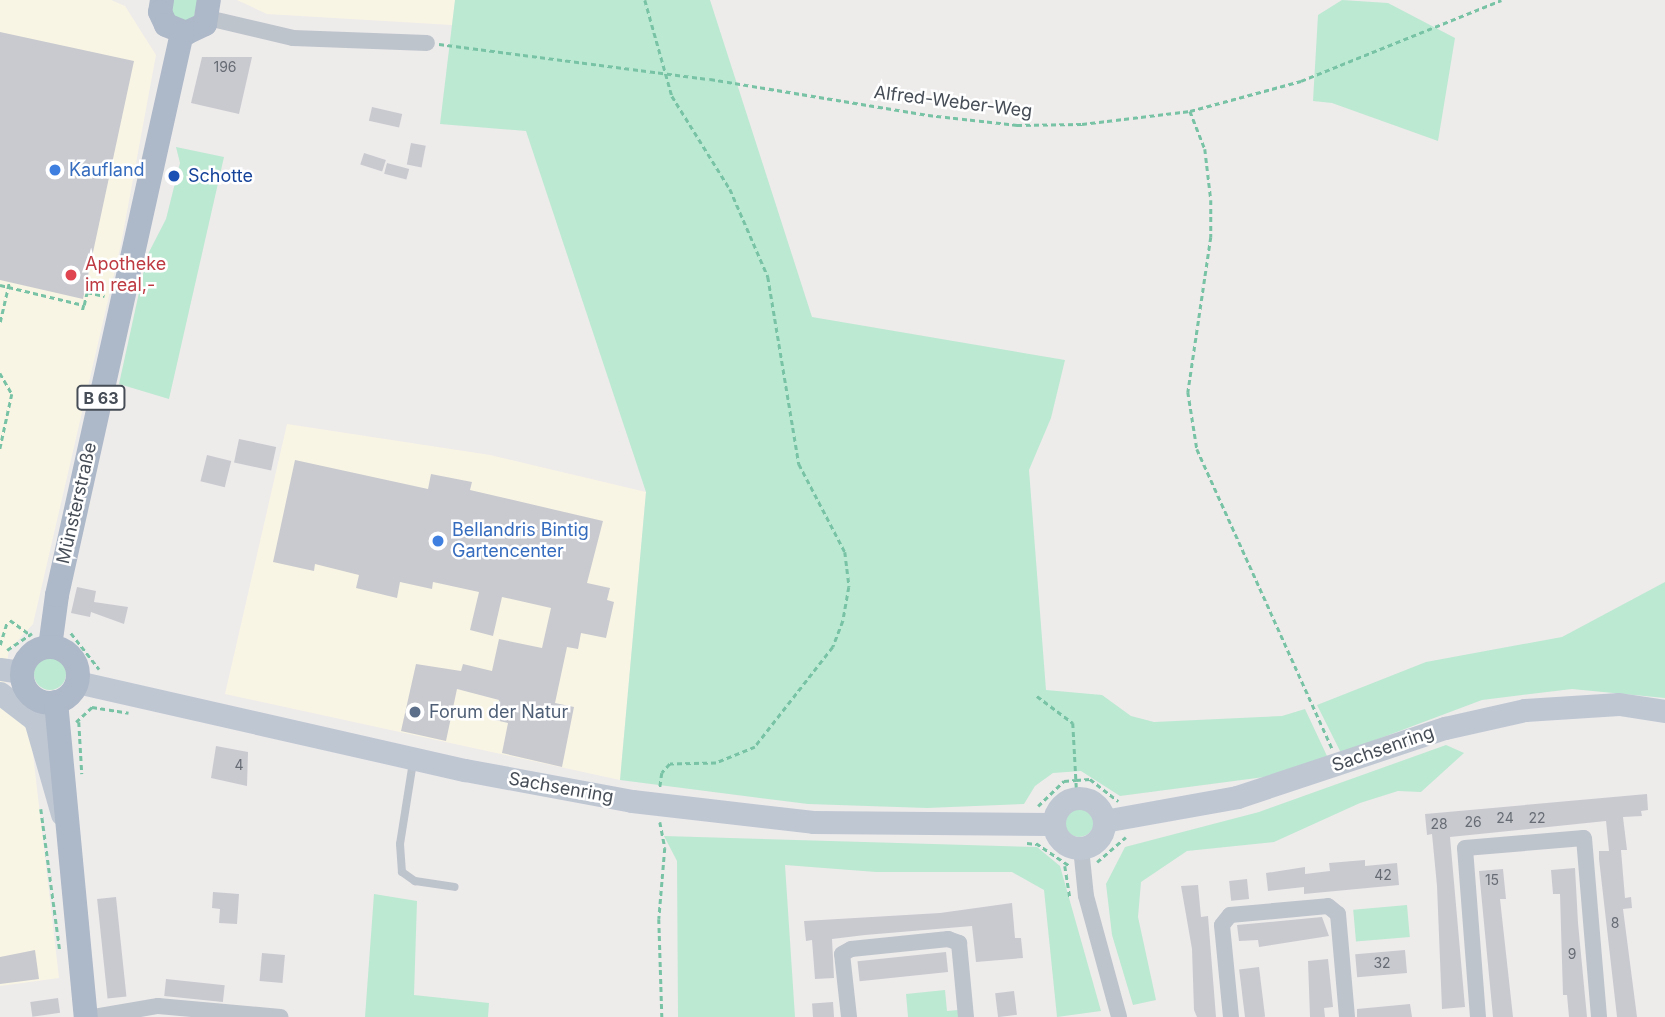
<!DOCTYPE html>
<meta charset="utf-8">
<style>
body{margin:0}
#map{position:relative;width:1665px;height:1017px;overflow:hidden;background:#eeebeb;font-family:Inter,sans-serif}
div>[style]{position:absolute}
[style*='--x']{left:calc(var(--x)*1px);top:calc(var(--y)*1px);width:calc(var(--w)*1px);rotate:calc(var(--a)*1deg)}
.commercial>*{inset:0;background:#f9f5e4}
.green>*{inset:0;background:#bce9d2;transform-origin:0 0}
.round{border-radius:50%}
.building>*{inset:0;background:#c9cad0;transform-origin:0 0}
.path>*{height:2.5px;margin-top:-1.25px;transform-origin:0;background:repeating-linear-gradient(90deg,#78c3a5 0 5px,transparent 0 8.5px)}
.lane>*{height:8px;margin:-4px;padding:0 4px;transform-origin:4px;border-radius:4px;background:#bec4cc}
.street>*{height:16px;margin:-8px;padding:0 8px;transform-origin:8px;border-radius:8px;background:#bec4cc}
.secondary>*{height:23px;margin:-11.5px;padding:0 11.5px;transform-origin:11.5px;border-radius:11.5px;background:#bfc7d3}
.secondary>.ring{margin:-11.5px;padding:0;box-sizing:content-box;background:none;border:23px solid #bfc7d3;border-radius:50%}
.primary>*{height:24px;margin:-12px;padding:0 12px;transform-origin:12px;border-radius:12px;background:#adb8c8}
.primary>.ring{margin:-12px;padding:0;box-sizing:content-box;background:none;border:24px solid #adb8c8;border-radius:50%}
.dots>*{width:19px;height:19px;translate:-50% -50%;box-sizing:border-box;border:4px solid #fff;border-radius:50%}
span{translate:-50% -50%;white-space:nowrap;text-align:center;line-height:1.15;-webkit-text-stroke:5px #fff;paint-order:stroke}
.number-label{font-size:14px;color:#676c74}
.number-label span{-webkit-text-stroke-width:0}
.shield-label span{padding:2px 5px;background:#fff;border:2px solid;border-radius:5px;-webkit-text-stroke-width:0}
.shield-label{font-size:16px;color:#464d56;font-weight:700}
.street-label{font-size:18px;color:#464d56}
.shop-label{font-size:18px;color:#366cbe}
.left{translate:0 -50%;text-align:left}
.transit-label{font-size:18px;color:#164399}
.health-label{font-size:18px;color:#be3a42}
.service-label{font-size:18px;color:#4e5e75}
</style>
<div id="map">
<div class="commercial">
<i style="clip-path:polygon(0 0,111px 0,125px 6px,156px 55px,121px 244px,33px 624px,9px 650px,4px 681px,28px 711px,59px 978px,0 986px)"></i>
<i style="clip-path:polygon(237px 0,455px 0,452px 25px,267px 14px)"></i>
<i style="clip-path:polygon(287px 424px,490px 455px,646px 492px,620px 780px,225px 694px)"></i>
</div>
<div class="green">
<i style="clip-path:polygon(172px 0,199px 0,192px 22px,171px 16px)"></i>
<i style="clip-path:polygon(455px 0,710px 0,812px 317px,1065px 360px,1051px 418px,1029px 470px,1046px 690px,1102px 695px,1131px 716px,1154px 722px,1282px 716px,1305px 709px,1327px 756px,1280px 775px,1120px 796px,1081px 771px,1053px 773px,1035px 786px,1024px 804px,927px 808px,808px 804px,620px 780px,646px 492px,526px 131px,440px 124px)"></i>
<i style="clip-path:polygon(1342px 0,1388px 3px,1455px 38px,1438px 141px,1332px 103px,1313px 101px,1318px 15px)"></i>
<i style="clip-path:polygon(176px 147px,224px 157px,169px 399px,119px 384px,147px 256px,166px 219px,180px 163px)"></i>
<i style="clip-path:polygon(1665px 582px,1665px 698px,1572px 689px,1482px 700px,1341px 753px,1317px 705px,1426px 662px,1562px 637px)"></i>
<i class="round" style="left:34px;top:658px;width:32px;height:32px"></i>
<i style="clip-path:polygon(1446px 745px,1464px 753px,1421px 792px,1398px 791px,1360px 803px,1274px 842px,1187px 851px,1141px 882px,1138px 917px,1156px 1000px,1133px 1005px,1112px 935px,1106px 884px,1125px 847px,1259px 812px)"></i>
<i class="round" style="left:1064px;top:807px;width:30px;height:30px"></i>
<i style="clip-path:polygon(664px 836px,1037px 847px,1060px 866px,1101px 1011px,1057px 1017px,1044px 890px,1012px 872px,876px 872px,785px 865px,795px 1017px,678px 1017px,677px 861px)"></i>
<i style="clip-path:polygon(374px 894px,417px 901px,414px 995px,489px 1003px,488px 1017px,365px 1017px)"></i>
<i style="left:1407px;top:905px;width:32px;height:54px;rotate:85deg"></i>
<i style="clip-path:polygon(945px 990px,947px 1011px,958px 1010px,958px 1017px,908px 1017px,906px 994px)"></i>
</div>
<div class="building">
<i style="clip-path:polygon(0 32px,134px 61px,83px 299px,0 280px)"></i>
<i style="clip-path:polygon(202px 57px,252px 57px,239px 114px,191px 103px)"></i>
<i style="left:372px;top:107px;width:31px;height:14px;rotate:13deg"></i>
<i style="left:411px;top:143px;width:15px;height:22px;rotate:11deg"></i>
<i style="left:364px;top:153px;width:23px;height:12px;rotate:18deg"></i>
<i style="left:387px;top:163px;width:23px;height:11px;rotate:15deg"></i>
<i style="left:239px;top:439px;width:38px;height:24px;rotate:12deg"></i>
<i style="left:207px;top:455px;width:25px;height:27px;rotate:14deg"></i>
<i style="clip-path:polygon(295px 460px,428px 489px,431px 474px,472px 482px,470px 490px,603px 521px,587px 583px,610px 588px,607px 600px,614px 602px,606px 638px,581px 633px,578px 649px,567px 647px,555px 703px,574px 707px,562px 767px,502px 753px,508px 723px,495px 720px,499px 700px,457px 689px,446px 741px,401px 731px,416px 664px,461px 671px,463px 664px,492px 671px,499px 639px,542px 648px,551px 608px,502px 597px,493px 636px,470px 630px,479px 592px,433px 582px,432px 589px,400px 582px,397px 598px,356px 588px,359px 575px,315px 564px,314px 571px,273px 562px)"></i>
<i style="clip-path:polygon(77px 587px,96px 591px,94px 602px,128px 607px,124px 624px,91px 612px,90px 617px,71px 613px)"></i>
<i style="clip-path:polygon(216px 746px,248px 752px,247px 786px,211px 778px)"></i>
<i style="clip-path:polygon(1647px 794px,1648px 810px,1641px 811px,1642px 816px,1623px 817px,1627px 850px,1621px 850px,1625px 898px,1631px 897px,1632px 908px,1623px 909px,1637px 1017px,1617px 1017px,1599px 859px,1599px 851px,1609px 851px,1606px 821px,1450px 837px,1465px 1007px,1442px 1009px,1437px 886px,1432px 834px,1427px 835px,1425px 814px)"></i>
<i style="clip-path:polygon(1365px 860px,1365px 866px,1397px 863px,1399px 885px,1304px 894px,1304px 887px,1268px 891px,1266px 873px,1305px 867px,1305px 874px,1330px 871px,1329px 863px)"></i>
<i style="clip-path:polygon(1575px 868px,1578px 923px,1587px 1017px,1569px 1017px,1567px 995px,1563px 995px,1560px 894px,1553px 894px,1551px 870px)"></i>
<i style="clip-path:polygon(1503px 869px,1506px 899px,1500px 899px,1513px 1017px,1493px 1017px,1479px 871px)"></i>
<i style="left:1247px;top:879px;width:20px;height:18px;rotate:84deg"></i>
<i style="clip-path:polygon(1198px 885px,1201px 917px,1208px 916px,1216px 1017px,1197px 1017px,1194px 1010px,1192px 949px,1181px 886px)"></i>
<i style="clip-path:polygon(213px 892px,239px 894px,237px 924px,219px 923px,220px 909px,212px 908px)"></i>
<i style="left:116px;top:897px;width:100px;height:19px;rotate:84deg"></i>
<i style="clip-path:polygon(1012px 903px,1015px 938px,1021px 938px,1023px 958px,976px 962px,972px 926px,865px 935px,832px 939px,834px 978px,815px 979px,812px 940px,806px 941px,804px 921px,940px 913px)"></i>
<i style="clip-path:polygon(1322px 917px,1329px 936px,1259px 947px,1258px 940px,1239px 941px,1237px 925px)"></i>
<i style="clip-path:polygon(35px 950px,39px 979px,0 984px,0 957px)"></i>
<i style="left:1405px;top:950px;width:23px;height:50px;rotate:85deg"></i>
<i style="left:946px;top:952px;width:20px;height:89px;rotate:84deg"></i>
<i style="left:262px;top:953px;width:23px;height:28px;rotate:5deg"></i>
<i style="clip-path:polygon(1328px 959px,1333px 1007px,1324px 1008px,1325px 1017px,1310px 1017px,1308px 961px)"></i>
<i style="left:1259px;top:967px;width:50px;height:20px;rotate:83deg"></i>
<i style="left:166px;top:979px;width:59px;height:17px;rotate:6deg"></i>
<i style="left:1014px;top:991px;width:24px;height:19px;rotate:83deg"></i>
<i style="left:58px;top:998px;width:15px;height:28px;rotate:82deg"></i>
<i style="left:833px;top:1002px;width:15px;height:21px;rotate:86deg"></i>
<i style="clip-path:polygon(1410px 1004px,1412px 1017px,1357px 1017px,1357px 1009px)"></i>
</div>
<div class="path">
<i style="--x:645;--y:0;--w:100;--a:74.3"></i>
<i style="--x:672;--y:96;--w:110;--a:58.1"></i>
<i style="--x:730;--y:189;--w:96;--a:66.6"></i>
<i style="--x:768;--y:277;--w:190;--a:80.6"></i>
<i style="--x:799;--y:464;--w:99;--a:62.4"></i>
<i style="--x:845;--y:552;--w:35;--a:83"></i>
<i style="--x:849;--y:587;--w:35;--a:100"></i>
<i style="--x:843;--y:621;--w:28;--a:111"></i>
<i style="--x:833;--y:647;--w:127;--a:128"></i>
<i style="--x:755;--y:747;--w:42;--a:157.7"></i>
<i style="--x:716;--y:763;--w:46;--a:178.8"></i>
<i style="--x:670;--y:764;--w:12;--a:132"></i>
<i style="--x:662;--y:773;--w:15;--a:98"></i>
<i style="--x:439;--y:44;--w:273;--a:7.4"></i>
<i style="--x:710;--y:79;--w:221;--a:9.4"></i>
<i style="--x:928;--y:115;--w:90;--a:6.4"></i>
<i style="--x:1017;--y:125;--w:65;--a:-0.9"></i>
<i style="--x:1082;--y:124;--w:109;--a:-6.9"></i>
<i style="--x:1190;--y:111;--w:115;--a:-15.1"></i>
<i style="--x:1301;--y:81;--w:216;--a:-22"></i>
<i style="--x:1190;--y:111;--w:41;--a:68.5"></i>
<i style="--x:1205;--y:149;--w:51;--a:83.3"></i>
<i style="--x:1211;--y:200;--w:37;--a:90"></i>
<i style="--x:1211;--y:237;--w:157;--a:98.4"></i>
<i style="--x:1188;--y:392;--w:58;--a:81"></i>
<i style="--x:1197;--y:449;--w:328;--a:65.7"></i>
<i style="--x:0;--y:285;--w:86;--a:13.4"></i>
<i style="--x:84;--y:305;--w:8;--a:104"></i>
<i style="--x:84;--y:305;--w:13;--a:-77"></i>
<i style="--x:87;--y:292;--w:18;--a:13"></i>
<i style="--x:0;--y:322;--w:40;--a:-77"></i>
<i style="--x:0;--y:373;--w:24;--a:60"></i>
<i style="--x:12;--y:394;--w:56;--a:102.3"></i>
<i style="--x:10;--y:620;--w:26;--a:36"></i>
<i style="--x:71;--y:633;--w:46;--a:52.1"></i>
<i style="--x:0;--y:645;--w:24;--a:-73"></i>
<i style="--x:7;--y:650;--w:30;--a:-34"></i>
<i style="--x:1037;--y:696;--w:45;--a:36.9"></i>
<i style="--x:1073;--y:723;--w:75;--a:86.9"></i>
<i style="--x:76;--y:722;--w:22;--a:-43"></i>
<i style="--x:92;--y:707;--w:37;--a:9"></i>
<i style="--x:79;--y:722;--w:52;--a:86.7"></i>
<i style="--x:1038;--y:806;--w:36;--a:-44"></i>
<i style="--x:1064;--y:781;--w:12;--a:-5"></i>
<i style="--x:1076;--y:780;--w:14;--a:-4"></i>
<i style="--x:1090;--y:779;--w:36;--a:38"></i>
<i style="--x:41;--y:809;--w:144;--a:82.4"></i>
<i style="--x:660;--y:822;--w:26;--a:79"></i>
<i style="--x:665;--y:848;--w:71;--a:94.8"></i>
<i style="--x:659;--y:919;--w:98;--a:88.2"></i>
<i style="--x:1027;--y:843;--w:9;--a:6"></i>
<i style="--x:1036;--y:843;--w:41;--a:34.1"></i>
<i style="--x:1097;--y:862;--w:38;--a:-41"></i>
<i style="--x:1065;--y:866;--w:31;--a:81"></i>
</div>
<div class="lane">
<i style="--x:413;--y:762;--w:83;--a:99"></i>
<i style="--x:400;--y:844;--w:28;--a:86"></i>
<i style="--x:402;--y:872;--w:16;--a:35"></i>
<i style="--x:415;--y:881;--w:40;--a:8.5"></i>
</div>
<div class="street">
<i style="--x:208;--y:18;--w:87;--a:13.2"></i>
<i style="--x:293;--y:38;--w:134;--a:2.1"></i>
<i style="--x:1081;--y:848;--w:48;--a:84.1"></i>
<i style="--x:1086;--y:896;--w:125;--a:74.7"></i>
<i style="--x:94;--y:1017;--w:65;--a:-9.8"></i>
<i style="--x:158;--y:1006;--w:123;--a:5.1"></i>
<i style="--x:849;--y:1017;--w:63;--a:-96.3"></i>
<i style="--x:842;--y:954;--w:10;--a:-29"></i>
<i style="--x:851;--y:949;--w:98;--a:-5.9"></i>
<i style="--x:948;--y:939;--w:12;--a:20"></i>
<i style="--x:959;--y:943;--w:74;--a:84.6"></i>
<i style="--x:1231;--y:1017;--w:92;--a:-95.6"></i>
<i style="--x:1222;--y:925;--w:13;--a:-51"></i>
<i style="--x:1230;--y:915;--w:98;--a:-5.2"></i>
<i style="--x:1328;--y:906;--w:13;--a:39"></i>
<i style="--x:1338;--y:914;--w:103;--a:85"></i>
<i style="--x:1478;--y:1017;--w:169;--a:-94.4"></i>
<i style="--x:1465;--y:848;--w:119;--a:-4.8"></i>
<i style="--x:1584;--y:838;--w:180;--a:85.2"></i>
</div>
<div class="secondary">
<i style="--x:0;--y:669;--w:22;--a:8"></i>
<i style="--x:77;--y:682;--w:398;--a:12.8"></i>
<i style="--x:465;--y:770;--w:170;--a:10.5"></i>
<i style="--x:632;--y:801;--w:182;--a:6.6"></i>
<i style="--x:813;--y:822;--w:241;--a:0.5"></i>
<i style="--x:0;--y:693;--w:44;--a:37.6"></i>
<i style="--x:35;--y:720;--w:98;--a:74"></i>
<i class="ring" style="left:1054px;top:798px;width:27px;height:27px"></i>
<i style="--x:1104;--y:821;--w:135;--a:-10.2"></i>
<i style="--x:1237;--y:797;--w:219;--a:-18.4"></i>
<i style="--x:1445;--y:728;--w:82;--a:-12.7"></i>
<i style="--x:1525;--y:710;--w:94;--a:-3.7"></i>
<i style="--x:1619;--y:704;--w:47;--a:8.7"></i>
</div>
<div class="primary">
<i style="--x:162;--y:0;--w:12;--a:99"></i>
<i style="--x:160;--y:12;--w:14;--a:65"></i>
<i style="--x:166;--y:25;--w:22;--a:22"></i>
<i style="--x:186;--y:33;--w:21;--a:-25"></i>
<i style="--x:205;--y:24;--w:24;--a:-81"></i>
<i style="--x:50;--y:647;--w:52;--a:-82.3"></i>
<i style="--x:57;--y:595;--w:576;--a:-77.46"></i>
<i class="ring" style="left:22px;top:647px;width:32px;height:32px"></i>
<i style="--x:56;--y:702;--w:316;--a:84.6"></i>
</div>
<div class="dots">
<i style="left:55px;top:170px;background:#3f7fe0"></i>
<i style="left:174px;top:176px;background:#1a4fb4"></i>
<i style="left:71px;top:275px;background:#e0444e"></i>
<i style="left:438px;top:541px;background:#3f7fe0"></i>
<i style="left:415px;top:712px;background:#5c6f8a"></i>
</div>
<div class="number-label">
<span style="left:225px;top:67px">196</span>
<span style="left:239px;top:765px">4</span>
<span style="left:1505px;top:818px">24</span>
<span style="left:1537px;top:818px">22</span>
<span style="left:1473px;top:822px">26</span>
<span style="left:1439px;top:824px">28</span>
<span style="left:1383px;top:875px">42</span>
<span style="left:1492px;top:880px">15</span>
<span style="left:1615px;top:923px">8</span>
<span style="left:1572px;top:954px">9</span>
<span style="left:1382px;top:963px">32</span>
</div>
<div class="shield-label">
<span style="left:101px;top:398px">B 63</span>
</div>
<div class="street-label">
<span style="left:953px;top:102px;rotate:7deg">Alfred-Weber-Weg</span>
<span style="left:77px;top:503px;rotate:-77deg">Münsterstraße</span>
<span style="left:1383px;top:749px;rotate:-19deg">Sachsenring</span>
<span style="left:561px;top:788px;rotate:10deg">Sachsenring</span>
</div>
<div class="shop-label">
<span class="left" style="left:69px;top:170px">Kaufland</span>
<span class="left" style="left:452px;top:541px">Bellandris Bintig<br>Gartencenter</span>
</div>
<div class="transit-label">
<span class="left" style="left:188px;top:176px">Schotte</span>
</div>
<div class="health-label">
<span class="left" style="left:85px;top:275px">Apotheke<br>im real,-</span>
</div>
<div class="service-label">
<span class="left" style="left:429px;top:712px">Forum der Natur</span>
</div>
</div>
